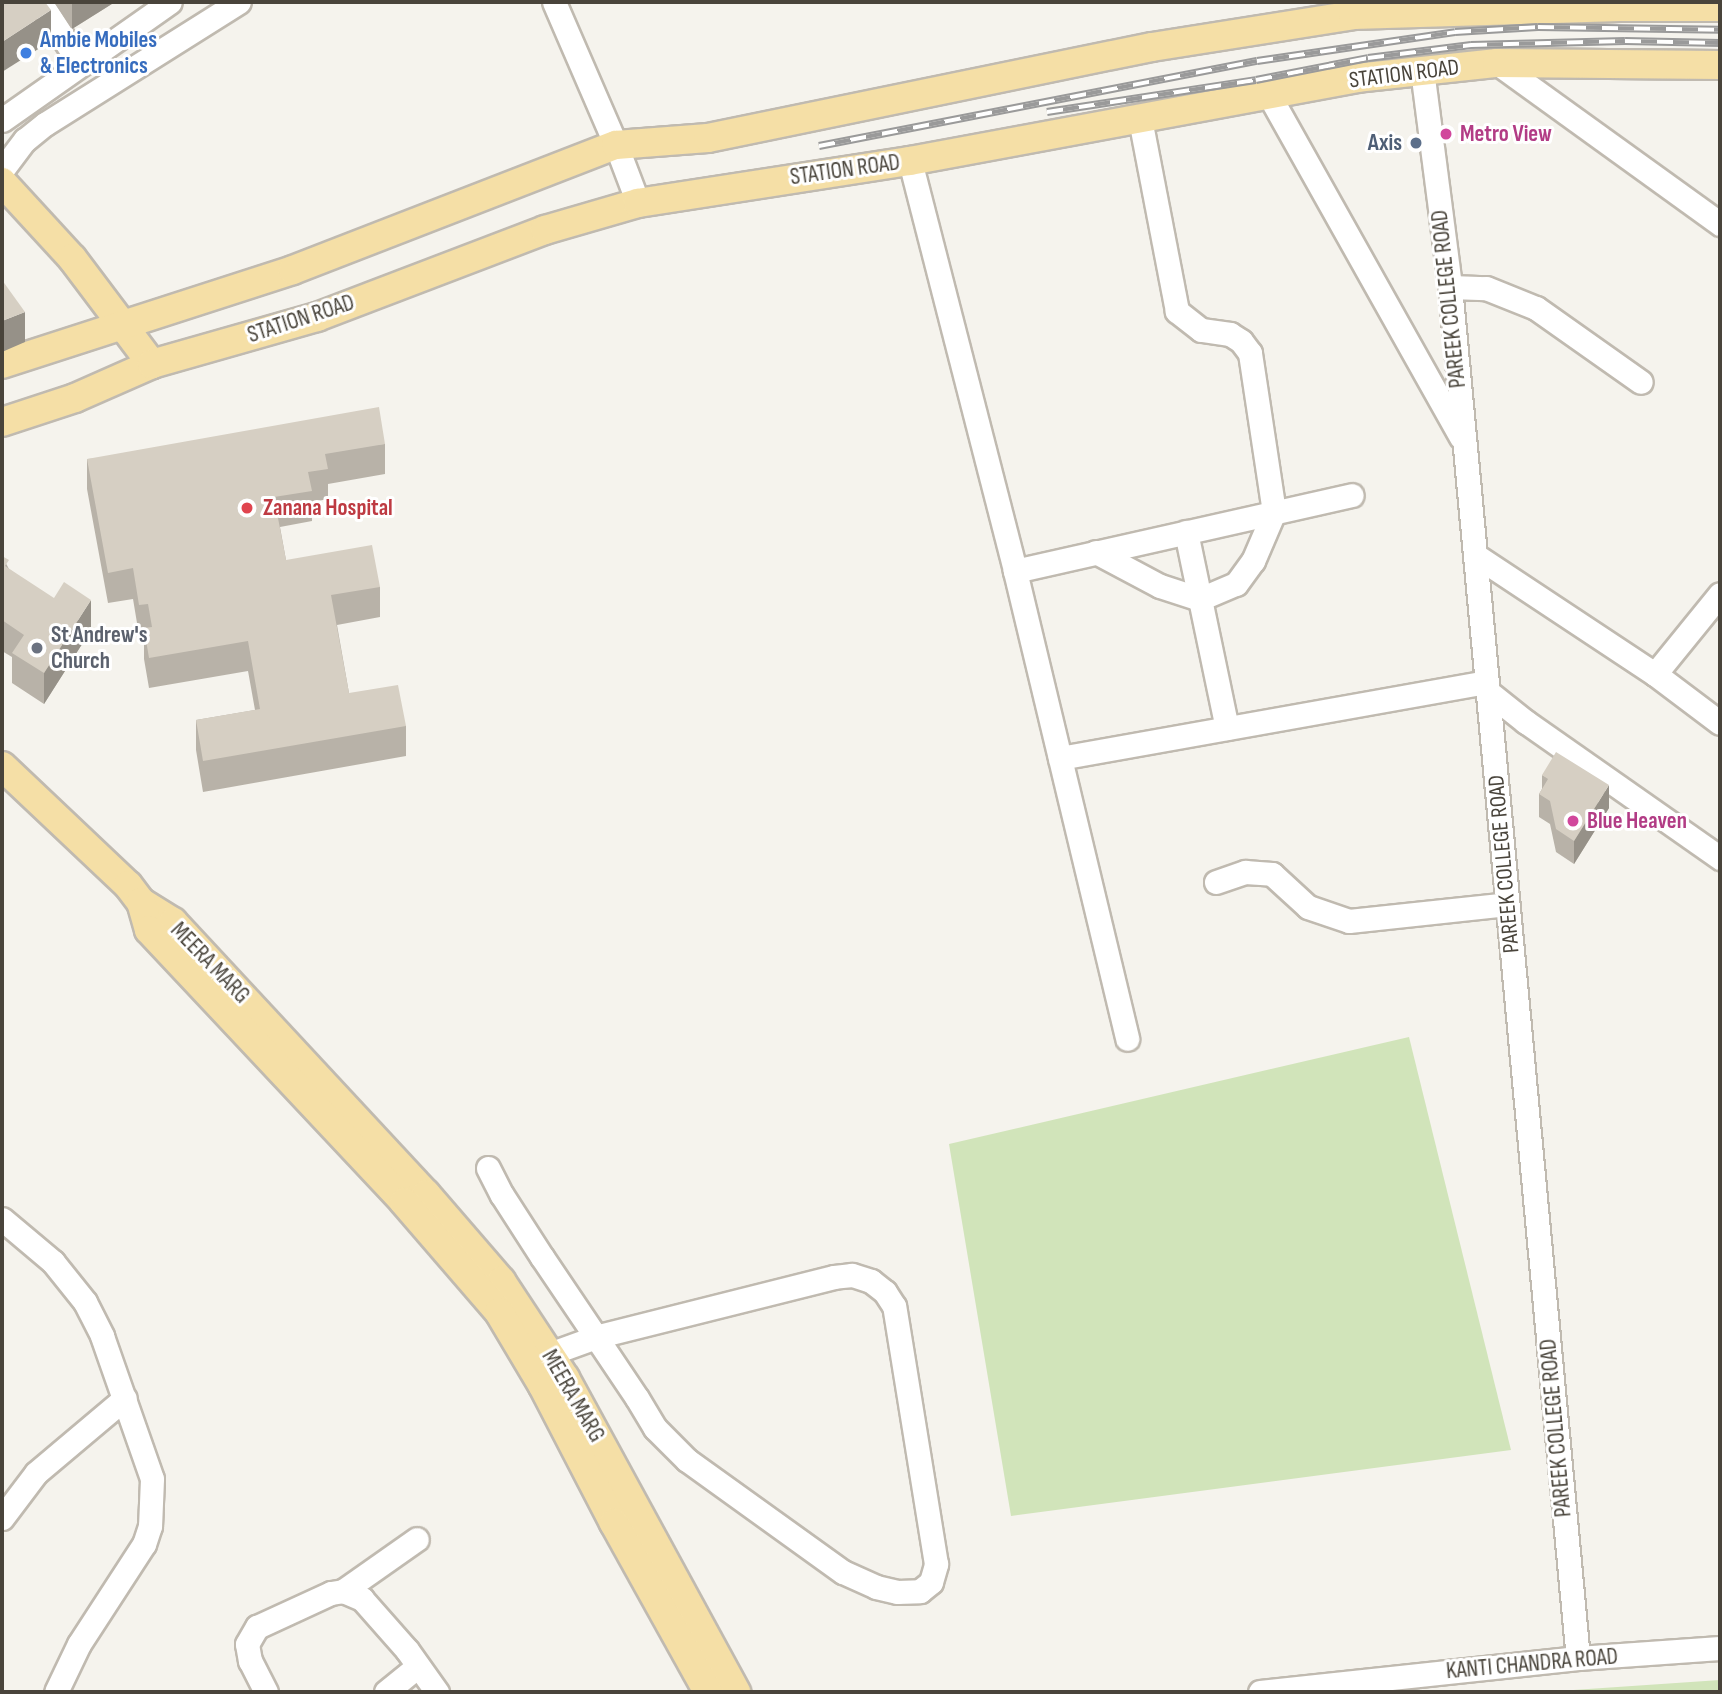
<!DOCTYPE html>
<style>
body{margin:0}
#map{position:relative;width:1722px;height:1694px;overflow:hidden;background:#f5f3ed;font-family:"Sofia Sans Condensed",sans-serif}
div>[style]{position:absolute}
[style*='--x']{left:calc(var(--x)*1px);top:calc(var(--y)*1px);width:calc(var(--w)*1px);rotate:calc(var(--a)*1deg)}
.green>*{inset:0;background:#d1e4ba}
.roads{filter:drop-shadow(2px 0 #c0bab0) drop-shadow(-2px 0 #c0bab0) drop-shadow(0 2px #c0bab0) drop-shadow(0 -2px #c0bab0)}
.minor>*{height:23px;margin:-11.5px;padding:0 11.5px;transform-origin:11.5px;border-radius:11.5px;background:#fff}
.major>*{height:28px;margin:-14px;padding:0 14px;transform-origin:14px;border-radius:14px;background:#f5dfa6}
.rail>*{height:8px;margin-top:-4px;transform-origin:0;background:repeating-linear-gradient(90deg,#fff 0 16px,#9a9a9a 0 32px);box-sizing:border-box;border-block:2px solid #9a9a9a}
.wall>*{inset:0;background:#b8b2a8}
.shaded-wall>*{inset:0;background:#969188}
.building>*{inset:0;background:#d6cfc3}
.dots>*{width:19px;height:19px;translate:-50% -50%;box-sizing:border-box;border:4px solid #fff;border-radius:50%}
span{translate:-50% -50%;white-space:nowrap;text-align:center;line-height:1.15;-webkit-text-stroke:6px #fff;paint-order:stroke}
.shop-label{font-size:23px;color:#366cbe;font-weight:700}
.left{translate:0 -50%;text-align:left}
.street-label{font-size:23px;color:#49443b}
.hotel-label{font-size:23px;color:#b23c85;font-weight:700}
.service-label{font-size:23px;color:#4e5e75;font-weight:700}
.right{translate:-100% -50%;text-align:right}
.health-label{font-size:23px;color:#be3a42;font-weight:700}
.worship-label{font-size:23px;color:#5b616d;font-weight:700}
.frame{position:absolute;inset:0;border:4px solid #49443b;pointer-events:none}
</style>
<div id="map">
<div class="green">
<i style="clip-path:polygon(1409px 1037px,1511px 1450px,1011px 1516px,949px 1144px)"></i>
<i style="clip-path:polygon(1720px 1680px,1720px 1692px,1544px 1692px)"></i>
</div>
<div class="roads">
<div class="minor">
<i style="--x:40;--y:2;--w:72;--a:57"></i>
<i style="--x:554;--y:2;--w:156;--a:66.6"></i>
<i style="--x:616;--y:145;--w:62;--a:69.2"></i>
<i style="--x:1497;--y:63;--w:275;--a:35.8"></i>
<i style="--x:1422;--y:70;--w:219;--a:82.6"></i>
<i style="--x:1450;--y:287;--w:1377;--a:84.67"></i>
<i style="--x:1269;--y:95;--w:392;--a:60.7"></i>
<i style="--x:2;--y:120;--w:205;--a:-35.1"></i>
<i style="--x:910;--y:161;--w:423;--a:75.6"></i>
<i style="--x:1015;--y:571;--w:481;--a:76.5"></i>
<i style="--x:2;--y:170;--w:38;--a:-53"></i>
<i style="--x:25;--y:140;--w:26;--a:-39"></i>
<i style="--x:45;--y:124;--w:229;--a:-32.2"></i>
<i style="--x:1450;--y:287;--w:36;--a:2"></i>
<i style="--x:1486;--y:288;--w:54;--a:21.8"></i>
<i style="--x:1536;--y:308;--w:128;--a:35.2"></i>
<i style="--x:1186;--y:532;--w:200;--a:78.2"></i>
<i style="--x:1096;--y:552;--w:72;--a:28"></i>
<i style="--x:1160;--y:586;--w:42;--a:18"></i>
<i style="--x:1200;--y:599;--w:39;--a:-23"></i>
<i style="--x:1236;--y:584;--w:29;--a:-54"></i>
<i style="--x:1253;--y:561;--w:53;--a:-66.8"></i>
<i style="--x:1274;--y:512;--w:161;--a:-98.6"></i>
<i style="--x:1250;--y:353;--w:15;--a:-127"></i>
<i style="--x:1241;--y:341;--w:13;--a:-148"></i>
<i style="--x:1230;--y:334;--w:29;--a:-172"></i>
<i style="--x:1201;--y:330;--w:31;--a:-142"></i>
<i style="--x:1177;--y:311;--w:196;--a:-100.9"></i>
<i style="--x:1475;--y:555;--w:216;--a:33.5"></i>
<i style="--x:1655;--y:674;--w:81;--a:37"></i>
<i style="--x:1015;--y:571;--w:345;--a:-12.7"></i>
<i style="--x:1655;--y:674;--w:103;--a:-50.9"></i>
<i style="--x:1487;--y:691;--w:50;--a:38.5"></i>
<i style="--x:1526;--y:722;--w:237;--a:35"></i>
<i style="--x:1060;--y:758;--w:433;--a:-10.1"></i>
<i style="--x:1216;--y:882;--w:31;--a:-19"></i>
<i style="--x:1245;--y:872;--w:27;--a:4"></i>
<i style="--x:1272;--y:874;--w:49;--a:42.5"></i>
<i style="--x:1308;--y:907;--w:43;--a:18.9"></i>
<i style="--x:1349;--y:921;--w:159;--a:-6.1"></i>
<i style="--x:488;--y:1168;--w:30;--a:63"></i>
<i style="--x:502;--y:1195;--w:74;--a:57.2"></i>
<i style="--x:542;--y:1257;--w:97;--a:56"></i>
<i style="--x:596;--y:1337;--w:73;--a:56.1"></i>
<i style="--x:637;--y:1398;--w:35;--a:59"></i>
<i style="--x:655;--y:1428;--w:45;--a:45"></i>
<i style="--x:687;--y:1460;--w:192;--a:35.7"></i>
<i style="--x:843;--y:1572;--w:36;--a:24"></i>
<i style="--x:876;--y:1587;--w:22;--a:13"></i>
<i style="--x:897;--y:1592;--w:23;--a:-2"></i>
<i style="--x:920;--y:1591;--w:14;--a:-39"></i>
<i style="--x:931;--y:1582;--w:19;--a:-74"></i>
<i style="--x:936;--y:1564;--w:261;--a:-99.2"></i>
<i style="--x:894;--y:1306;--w:17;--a:-123"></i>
<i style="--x:885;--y:1292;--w:18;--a:-142"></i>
<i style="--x:871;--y:1281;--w:20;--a:-162"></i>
<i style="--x:852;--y:1275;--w:18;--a:174"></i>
<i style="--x:834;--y:1277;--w:245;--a:165.9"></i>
<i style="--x:596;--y:1337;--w:50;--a:160.1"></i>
<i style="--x:2;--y:1219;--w:67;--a:40.1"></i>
<i style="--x:53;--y:1262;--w:51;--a:51.3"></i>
<i style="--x:85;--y:1302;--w:38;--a:63"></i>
<i style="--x:102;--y:1336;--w:151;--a:70.7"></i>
<i style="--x:152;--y:1479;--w:47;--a:92.4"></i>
<i style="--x:150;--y:1526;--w:19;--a:108"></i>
<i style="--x:144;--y:1544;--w:119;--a:123"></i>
<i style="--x:79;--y:1644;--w:53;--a:115.6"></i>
<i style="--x:2;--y:1518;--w:56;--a:-52.9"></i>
<i style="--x:36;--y:1473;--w:116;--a:-40.1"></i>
<i style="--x:343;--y:1591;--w:90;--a:-35.1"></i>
<i style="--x:266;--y:1692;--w:35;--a:-117"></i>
<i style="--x:250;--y:1661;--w:17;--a:-100"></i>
<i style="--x:247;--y:1644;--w:20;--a:-60"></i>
<i style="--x:257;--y:1627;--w:81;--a:-24.7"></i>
<i style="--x:331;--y:1593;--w:12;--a:-9"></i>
<i style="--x:343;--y:1591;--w:21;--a:23"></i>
<i style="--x:362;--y:1599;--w:68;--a:48.6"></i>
<i style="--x:407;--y:1650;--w:52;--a:54.5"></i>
<i style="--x:386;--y:1692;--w:41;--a:-39.1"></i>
<i style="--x:1260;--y:1692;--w:320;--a:-6.1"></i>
<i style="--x:1578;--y:1658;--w:142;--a:-4"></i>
</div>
<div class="major">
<i style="--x:2;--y:182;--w:103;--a:47.4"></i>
<i style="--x:72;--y:258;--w:133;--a:53"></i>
<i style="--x:2;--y:364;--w:306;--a:-17.9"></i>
<i style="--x:293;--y:270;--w:346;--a:-21.2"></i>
<i style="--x:616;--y:145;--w:92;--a:-4.4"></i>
<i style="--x:708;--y:138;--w:453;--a:-11.6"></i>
<i style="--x:1152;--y:47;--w:204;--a:-9"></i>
<i style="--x:1353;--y:15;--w:267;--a:-1.7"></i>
<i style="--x:1620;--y:7;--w:100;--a:0"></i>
<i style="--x:2;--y:422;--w:77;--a:-18.2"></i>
<i style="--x:75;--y:398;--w:84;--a:-23.8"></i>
<i style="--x:152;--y:364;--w:172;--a:-15.9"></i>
<i style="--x:317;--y:317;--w:244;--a:-20.9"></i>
<i style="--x:545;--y:230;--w:97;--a:-16.2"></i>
<i style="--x:638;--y:203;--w:275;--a:-8.8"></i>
<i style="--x:910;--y:161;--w:454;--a:-10.5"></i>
<i style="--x:1356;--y:78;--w:142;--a:-6.1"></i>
<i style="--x:1497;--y:63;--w:223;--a:0.5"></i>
<i style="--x:2;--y:766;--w:173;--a:43.4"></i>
<i style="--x:128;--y:885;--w:21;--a:53"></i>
<i style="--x:141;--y:902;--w:38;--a:32"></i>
<i style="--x:173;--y:922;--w:371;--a:47.1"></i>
<i style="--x:426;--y:1194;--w:115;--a:49.2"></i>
<i style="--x:501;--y:1281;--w:116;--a:56.6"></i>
<i style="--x:565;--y:1378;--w:358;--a:61.4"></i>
<i style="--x:141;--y:902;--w:29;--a:74"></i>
<i style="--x:149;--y:930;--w:373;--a:46.8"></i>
<i style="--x:404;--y:1202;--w:145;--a:49.2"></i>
<i style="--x:499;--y:1312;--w:86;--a:59.3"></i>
<i style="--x:543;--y:1386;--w:154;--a:62.6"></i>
<i style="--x:614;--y:1523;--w:193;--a:60.9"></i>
</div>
</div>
<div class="rail">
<i style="--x:1047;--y:112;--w:211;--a:-8.7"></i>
<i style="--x:1256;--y:80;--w:114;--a:-11.1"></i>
<i style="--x:1368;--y:58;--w:104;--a:-7.2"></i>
<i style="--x:1471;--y:45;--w:154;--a:-1.5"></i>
<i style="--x:1625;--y:41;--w:95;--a:1.2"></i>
<i style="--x:819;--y:146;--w:446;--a:-11"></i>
<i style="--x:1257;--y:61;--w:200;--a:-8.3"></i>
<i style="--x:1455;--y:32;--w:83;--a:-3.4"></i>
<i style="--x:1538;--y:27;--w:182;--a:0.9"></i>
</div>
<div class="wall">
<i style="clip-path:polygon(54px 2px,115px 2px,72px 29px)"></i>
<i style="clip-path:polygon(385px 444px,385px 474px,328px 484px,328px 499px,312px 502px,312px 521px,280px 527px,286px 560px,380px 587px,380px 617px,337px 625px,349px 693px,406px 726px,406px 756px,203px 792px,196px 750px,196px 720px,255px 710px,248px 671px,149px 688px,144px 659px,144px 635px,139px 635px,133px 599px,108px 603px,87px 489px,87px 459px)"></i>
<i style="clip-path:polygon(2px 556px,9px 569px,91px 630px,44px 704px,12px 683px,12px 657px,2px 651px)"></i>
<i style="clip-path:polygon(1542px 775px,1609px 808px,1574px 864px,1556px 852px,1550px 824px,1539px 817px,1539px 794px,1542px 789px)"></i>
</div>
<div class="shaded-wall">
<i style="clip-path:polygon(72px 2px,115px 2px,72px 29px)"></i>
<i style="clip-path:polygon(51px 10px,51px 41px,2px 72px,2px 42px)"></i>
<i style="clip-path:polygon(25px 312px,25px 342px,2px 352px,2px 321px)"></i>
<i style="clip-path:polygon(91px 600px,91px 630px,44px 704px,44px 673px)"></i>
<i style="clip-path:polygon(1609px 785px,1609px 808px,1574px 864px,1574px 841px)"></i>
</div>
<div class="building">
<i style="clip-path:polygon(2px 2px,45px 2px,51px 10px,2px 42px)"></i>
<i style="clip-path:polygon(2px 280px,25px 312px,2px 321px)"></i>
<i style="clip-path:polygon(379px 407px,385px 444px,325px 454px,328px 469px,308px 472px,312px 491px,274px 497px,286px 560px,372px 545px,380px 587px,331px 595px,349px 693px,398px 685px,406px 726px,203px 761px,196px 720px,260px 709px,248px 641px,149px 658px,144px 628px,152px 627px,148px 604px,139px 605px,133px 568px,108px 573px,87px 459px)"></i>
<i style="clip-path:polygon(2px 556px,9px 560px,5px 566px,54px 598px,64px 582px,91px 600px,44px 673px,12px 653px,24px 635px,2px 620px)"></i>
<i style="clip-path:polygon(1556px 752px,1609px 785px,1574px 841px,1556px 829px,1550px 801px,1539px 794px,1548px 779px,1542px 775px)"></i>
</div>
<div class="dots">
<i style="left:26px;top:53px;background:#3f7fe0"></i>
<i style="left:1446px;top:134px;background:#d1479c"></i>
<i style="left:1416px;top:143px;background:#5c6f8a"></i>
<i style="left:247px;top:508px;background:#e0444e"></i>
<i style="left:37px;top:648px;background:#6b7280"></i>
<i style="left:1573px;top:821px;background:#d1479c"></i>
</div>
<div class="shop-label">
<span class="left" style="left:40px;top:53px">Ambie Mobiles<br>&amp; Electronics</span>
</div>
<div class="street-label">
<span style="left:1404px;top:74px;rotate:-7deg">STATION ROAD</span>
<span style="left:845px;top:170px;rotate:-8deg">STATION ROAD</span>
<span style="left:1449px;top:299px;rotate:-96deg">PAREEK COLLEGE ROAD</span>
<span style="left:301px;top:319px;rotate:-18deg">STATION ROAD</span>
<span style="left:1504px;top:864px;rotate:-95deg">PAREEK COLLEGE ROAD</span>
<span style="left:210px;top:963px;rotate:46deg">MEERA MARG</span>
<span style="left:573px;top:1396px;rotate:60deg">MEERA MARG</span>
<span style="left:1556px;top:1428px;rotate:-95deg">PAREEK COLLEGE ROAD</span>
<span style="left:1532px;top:1664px;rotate:-5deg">KANTI CHANDRA ROAD</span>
</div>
<div class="hotel-label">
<span class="left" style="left:1460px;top:134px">Metro View</span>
<span class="left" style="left:1587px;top:821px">Blue Heaven</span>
</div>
<div class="service-label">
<span class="right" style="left:1402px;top:143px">Axis</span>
</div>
<div class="health-label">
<span class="left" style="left:263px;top:508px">Zanana Hospital</span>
</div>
<div class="worship-label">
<span class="left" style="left:51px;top:648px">St Andrew's<br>Church</span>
</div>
<div class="frame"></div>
</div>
